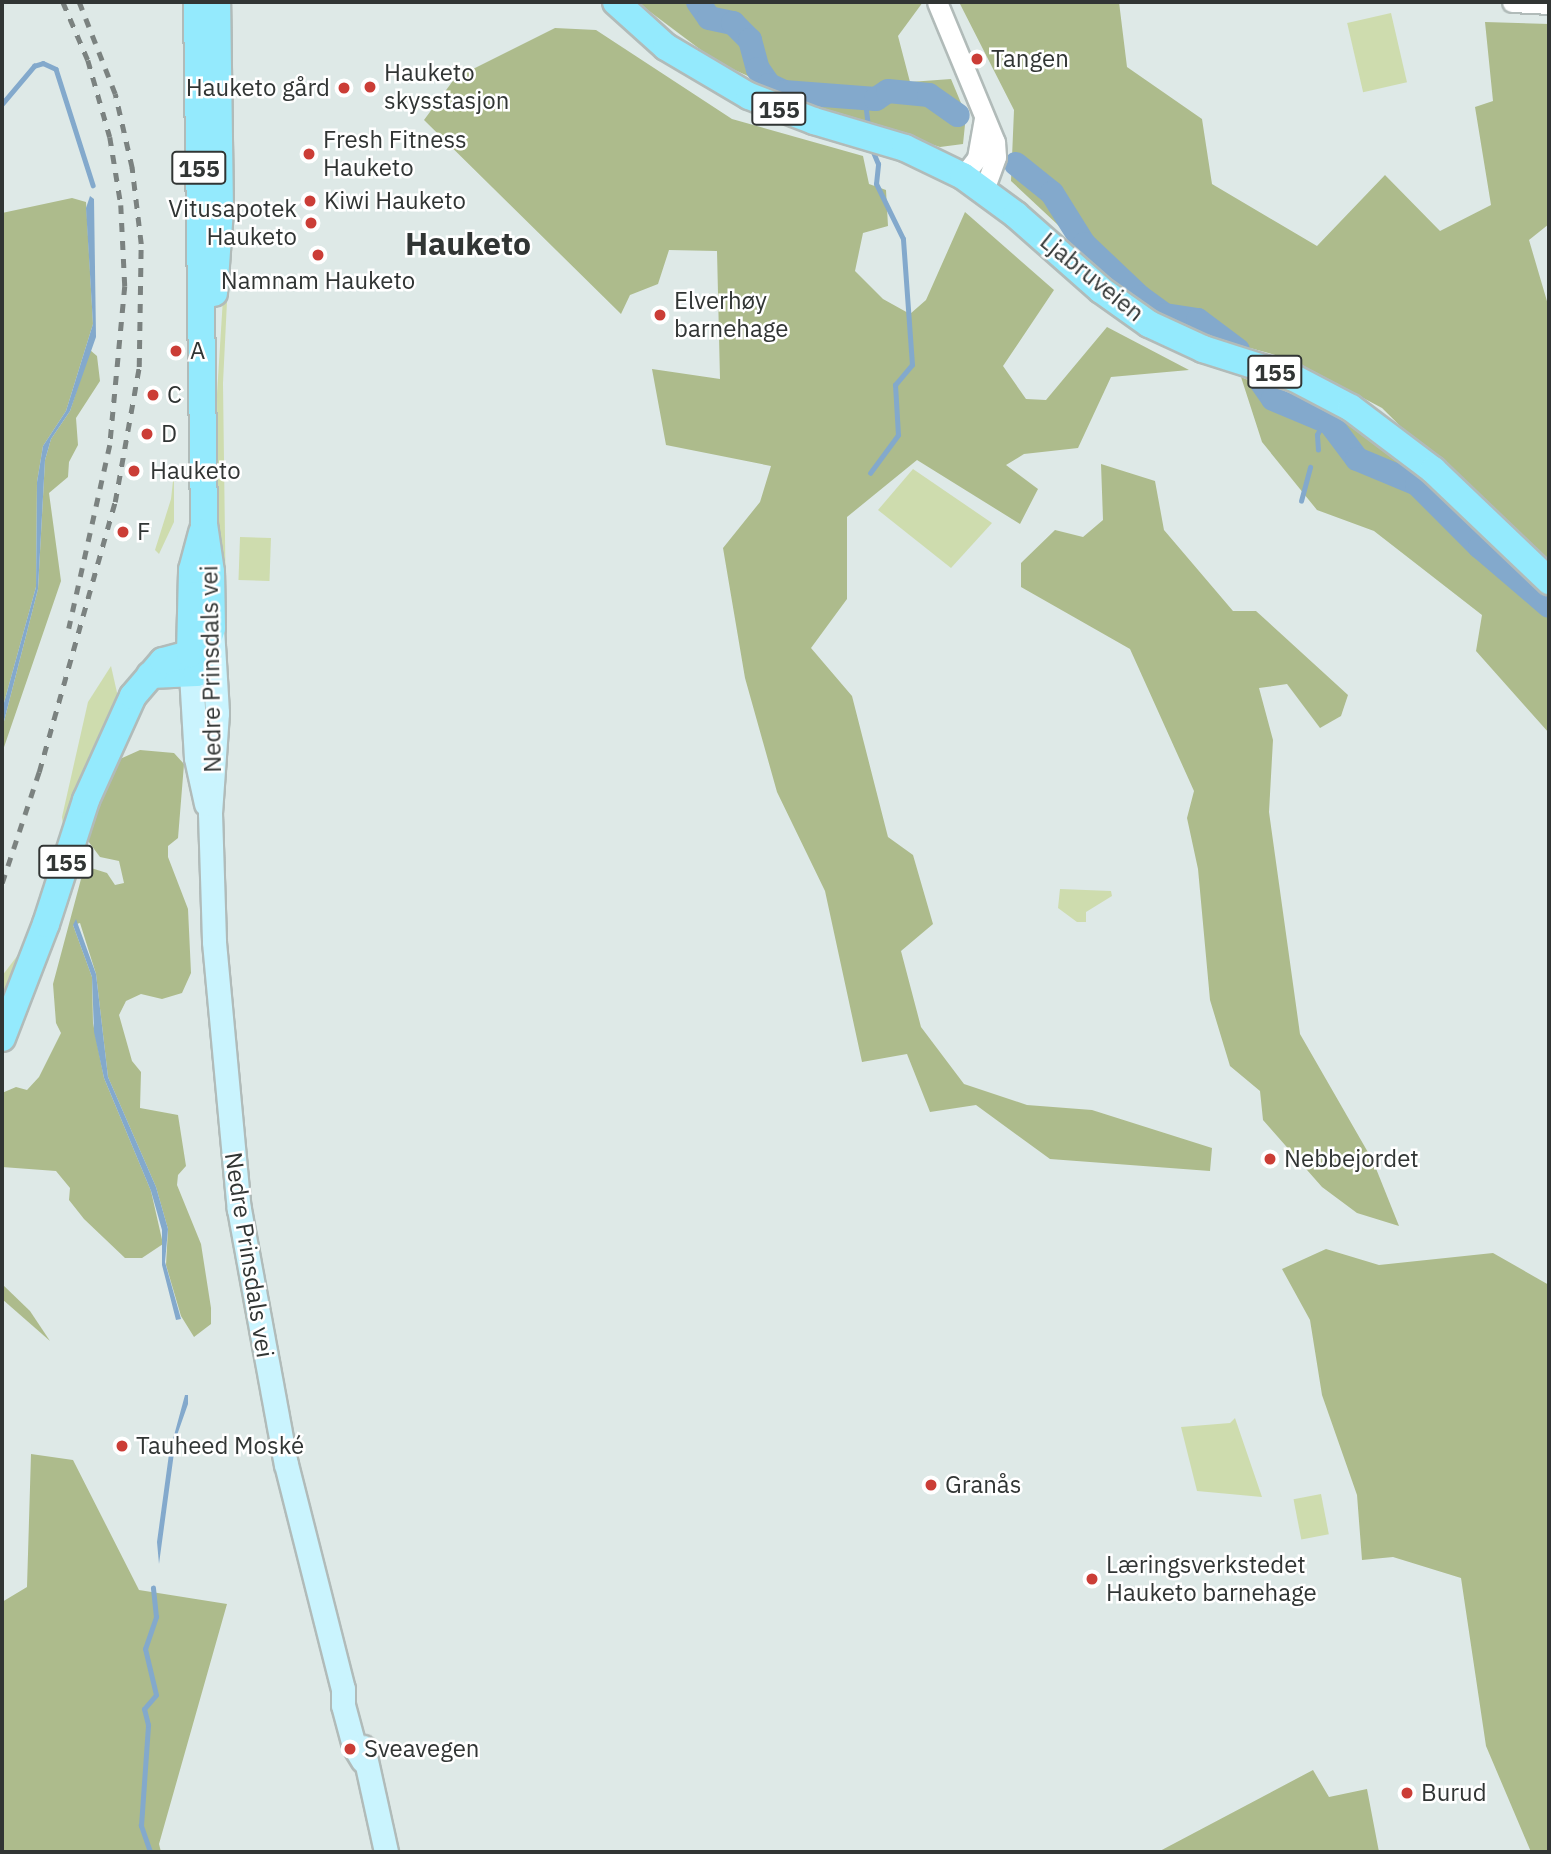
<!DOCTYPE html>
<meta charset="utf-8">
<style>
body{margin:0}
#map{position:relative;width:1551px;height:1854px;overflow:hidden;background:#dee9e7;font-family:"IBM Plex Sans",sans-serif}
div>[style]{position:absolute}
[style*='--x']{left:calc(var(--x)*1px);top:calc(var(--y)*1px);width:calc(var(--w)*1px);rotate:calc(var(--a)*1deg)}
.green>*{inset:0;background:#cedcae;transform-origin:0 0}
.forest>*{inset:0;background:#adbb8c}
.water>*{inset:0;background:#83a9cc}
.stream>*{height:4.5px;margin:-2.25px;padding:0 2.25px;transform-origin:2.25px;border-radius:2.25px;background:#83a9cc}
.river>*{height:24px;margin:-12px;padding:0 12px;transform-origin:12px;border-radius:12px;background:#83a9cc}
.roads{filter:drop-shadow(2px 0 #b1bbb9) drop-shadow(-2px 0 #b1bbb9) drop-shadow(0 2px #b1bbb9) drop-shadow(0 -2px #b1bbb9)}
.tertiary>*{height:19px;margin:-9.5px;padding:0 9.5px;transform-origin:9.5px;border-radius:9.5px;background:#fff}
.secondary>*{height:23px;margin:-11.5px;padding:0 11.5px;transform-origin:11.5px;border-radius:11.5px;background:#caf4fe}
.primary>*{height:26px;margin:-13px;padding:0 13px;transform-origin:13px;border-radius:13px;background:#94eafd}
.rail>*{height:4.5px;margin-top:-2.25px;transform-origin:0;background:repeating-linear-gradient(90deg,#7b8280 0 9px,transparent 0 18px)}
.dots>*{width:19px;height:19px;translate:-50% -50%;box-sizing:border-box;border:4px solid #fff;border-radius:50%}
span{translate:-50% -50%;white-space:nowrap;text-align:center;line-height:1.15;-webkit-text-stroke:5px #fff;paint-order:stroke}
.shield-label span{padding:2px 5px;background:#fff;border:2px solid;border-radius:5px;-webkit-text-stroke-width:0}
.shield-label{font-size:23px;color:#313534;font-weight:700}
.poi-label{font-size:24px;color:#313534}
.left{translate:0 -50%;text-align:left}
.right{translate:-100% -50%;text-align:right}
.street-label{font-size:24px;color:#313534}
.district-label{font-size:32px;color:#313534;font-weight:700}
.frame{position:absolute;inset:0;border:4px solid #313534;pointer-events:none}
</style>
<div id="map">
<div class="green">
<i style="left:1391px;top:13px;width:71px;height:45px;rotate:77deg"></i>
<i style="clip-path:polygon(228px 281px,223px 383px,227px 691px,218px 536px,217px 394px,224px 282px)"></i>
<i style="clip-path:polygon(913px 469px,992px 523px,951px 568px,878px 510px)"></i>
<i style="clip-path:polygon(174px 472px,174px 522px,159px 554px,155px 550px,171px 499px)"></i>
<i style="left:240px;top:537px;width:31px;height:43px;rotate:2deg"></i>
<i style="clip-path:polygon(111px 666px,118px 697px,64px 833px,62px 817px,88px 702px)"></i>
<i style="clip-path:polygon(1060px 889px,1111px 891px,1112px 896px,1086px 912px,1086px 922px,1077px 922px,1058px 908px)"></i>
<i style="clip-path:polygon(27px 943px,2px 1022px,2px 976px)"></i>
<i style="clip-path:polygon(1235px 1418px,1262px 1497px,1197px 1491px,1181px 1427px,1230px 1423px)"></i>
<i style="left:1321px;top:1494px;width:41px;height:28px;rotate:79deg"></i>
</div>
<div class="forest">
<i style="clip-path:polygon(637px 2px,923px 2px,898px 36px,910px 82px,951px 79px,966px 115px,963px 144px,940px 147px,821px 109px,717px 62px)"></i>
<i style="clip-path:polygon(959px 2px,1119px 2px,1127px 67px,1202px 119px,1212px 184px,1317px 246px,1385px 175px,1440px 231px,1491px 205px,1475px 107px,1493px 101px,1485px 22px,1549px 24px,1549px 224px,1529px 240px,1549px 308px,1549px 573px,1382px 408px,1290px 359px,1203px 335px,1118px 281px,1011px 181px,1014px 110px)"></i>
<i style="clip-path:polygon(555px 28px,596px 30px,732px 119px,863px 156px,869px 184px,886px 190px,888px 226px,863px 233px,855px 271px,883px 299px,910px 314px,926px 300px,965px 212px,1054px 290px,1003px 366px,1026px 399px,1046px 400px,1107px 327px,1189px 370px,1111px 377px,1078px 448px,1024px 454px,1006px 465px,1038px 489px,1020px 524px,917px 460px,847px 517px,847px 599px,811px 648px,852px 696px,888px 837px,913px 855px,933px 924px,901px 951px,921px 1027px,964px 1084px,1027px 1105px,1092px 1110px,1212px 1148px,1210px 1171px,1050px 1159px,976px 1105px,930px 1112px,907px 1054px,862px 1062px,825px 891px,777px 792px,745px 678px,723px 548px,760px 502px,771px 466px,666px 445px,652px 369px,720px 379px,717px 251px,669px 250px,658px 284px,630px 295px,621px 314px,424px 120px,455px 78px)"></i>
<i style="clip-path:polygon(72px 198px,86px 202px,93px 324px,66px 411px,43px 446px,37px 482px,36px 587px,2px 710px,2px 213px)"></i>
<i style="clip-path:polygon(90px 350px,97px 356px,100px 381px,76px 418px,78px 445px,69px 462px,68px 477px,49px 493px,61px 581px,2px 753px,2px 729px,38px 589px,45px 460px,51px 439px,70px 411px)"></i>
<i style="clip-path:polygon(1241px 377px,1356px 425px,1460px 510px,1549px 606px,1549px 733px,1476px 651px,1482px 615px,1374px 531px,1317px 510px,1262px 442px)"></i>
<i style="clip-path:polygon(1101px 464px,1155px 481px,1164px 530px,1233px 611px,1256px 611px,1348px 695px,1341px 716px,1320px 728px,1287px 684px,1259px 688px,1273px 740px,1269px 812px,1300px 1034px,1373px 1161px,1399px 1226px,1357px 1213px,1322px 1187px,1263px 1120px,1260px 1091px,1230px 1066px,1210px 1000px,1198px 869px,1187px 818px,1194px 791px,1130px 649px,1021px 587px,1021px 563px,1055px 530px,1083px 537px,1103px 520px)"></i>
<i style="clip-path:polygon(140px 750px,174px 753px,184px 764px,178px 838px,168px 846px,168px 857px,188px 909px,191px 973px,182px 993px,162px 999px,141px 994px,126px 1001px,119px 1015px,132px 1061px,141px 1072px,140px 1108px,178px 1115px,186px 1166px,178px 1175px,177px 1185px,201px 1244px,211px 1308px,211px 1324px,194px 1337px,181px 1316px,166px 1265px,168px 1229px,156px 1187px,108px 1077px,96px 974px,80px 923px,73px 925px,92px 977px,93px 1023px,104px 1078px,151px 1191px,163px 1244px,142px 1258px,125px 1258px,84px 1219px,69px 1200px,70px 1188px,56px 1171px,2px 1167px,2px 1093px,16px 1087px,27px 1090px,39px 1077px,61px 1033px,56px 1023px,53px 984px,81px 879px,91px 868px,107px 873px,115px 885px,124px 883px,119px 861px,100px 857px,88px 841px,91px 824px,120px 759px)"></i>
<i style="clip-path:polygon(1326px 1249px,1379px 1265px,1493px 1253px,1549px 1285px,1549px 1852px,1531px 1852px,1486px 1746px,1461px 1578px,1393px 1557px,1362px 1560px,1357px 1495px,1322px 1395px,1310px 1320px,1282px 1269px)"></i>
<i style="clip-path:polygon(2px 1284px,30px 1311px,50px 1341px,2px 1299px)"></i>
<i style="clip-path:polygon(31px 1454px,73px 1460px,139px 1590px,227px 1604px,159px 1844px,161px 1852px,2px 1852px,2px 1602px,27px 1587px)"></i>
<i style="clip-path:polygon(1313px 1770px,1329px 1797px,1367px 1789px,1379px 1852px,1158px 1852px)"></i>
</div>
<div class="water">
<i style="clip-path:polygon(90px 196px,94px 199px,96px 337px,70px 411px,51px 439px,45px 460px,38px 589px,2px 729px,2px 710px,36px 587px,37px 482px,43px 446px,66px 411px,93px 324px,86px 208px)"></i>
<i style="clip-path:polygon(76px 919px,96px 974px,108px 1077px,156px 1187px,168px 1229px,165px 1262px,181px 1319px,176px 1320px,162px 1265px,162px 1230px,151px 1191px,104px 1078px,94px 1032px,92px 977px,73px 925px)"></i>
<i style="clip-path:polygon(185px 1395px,188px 1395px,188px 1404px,176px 1438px,159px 1564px,157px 1542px,169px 1454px)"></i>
</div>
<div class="stream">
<i style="--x:865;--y:98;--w:26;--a:83"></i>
<i style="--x:2;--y:104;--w:50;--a:-49.9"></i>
<i style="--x:34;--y:66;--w:9;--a:-18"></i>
<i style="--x:43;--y:63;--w:14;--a:25"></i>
<i style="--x:56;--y:69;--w:122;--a:72.3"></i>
<i style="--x:1318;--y:450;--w:15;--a:-94"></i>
<i style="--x:1317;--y:435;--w:17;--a:-65"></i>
<i style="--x:870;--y:473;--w:47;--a:-53.6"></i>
<i style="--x:898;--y:435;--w:50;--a:-93.4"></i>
<i style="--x:895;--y:385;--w:26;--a:-50"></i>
<i style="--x:912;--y:365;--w:126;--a:-94.1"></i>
<i style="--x:903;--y:239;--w:61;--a:-116.1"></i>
<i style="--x:876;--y:184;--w:20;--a:-84"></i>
<i style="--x:878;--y:164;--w:15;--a:-113"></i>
<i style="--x:1301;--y:501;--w:35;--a:-75"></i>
<i style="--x:150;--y:1852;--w:28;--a:-109"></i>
<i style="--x:141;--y:1826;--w:101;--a:-86"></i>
<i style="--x:148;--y:1725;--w:16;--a:-104"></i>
<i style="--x:144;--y:1709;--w:18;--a:-49"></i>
<i style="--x:156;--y:1695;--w:47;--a:-103.4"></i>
<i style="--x:145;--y:1649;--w:34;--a:-71"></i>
<i style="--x:156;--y:1617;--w:29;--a:-96"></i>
</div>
<div class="river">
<i style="--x:698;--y:2;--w:19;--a:55"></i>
<i style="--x:709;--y:18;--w:25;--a:12"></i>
<i style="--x:733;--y:23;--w:24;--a:45"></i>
<i style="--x:750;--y:40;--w:30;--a:75"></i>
<i style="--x:758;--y:69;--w:19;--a:55"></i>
<i style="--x:769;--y:85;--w:17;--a:25"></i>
<i style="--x:784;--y:92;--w:92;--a:4.4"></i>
<i style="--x:876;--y:99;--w:14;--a:-34"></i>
<i style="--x:888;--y:91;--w:41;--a:5.6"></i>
<i style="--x:929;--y:95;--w:35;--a:35"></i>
<i style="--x:1016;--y:164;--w:46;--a:38.9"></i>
<i style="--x:1052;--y:193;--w:60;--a:57.9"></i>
<i style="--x:1084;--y:244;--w:77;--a:43.4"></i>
<i style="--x:1140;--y:297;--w:31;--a:36"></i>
<i style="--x:1165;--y:315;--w:33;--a:9"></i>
<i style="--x:1198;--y:320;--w:50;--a:36.9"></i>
<i style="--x:1262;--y:383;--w:19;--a:55"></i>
<i style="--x:1273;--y:399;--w:62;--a:22.8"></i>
<i style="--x:1330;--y:423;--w:45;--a:53.1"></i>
<i style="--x:1357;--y:459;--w:65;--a:22.6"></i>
<i style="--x:1417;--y:484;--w:89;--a:45"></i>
<i style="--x:1480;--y:547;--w:91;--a:40.5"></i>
</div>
<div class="roads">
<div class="tertiary">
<i style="--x:937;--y:2;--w:152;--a:67.5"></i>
<i style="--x:995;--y:142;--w:15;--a:86"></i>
<i style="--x:996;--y:157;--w:35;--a:110"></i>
<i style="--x:1512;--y:2;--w:37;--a:3"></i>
<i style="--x:963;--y:176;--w:23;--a:-52"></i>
<i style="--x:977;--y:158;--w:39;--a:-80"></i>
</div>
<div class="secondary">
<i style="--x:212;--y:628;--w:85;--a:86.6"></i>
<i style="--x:217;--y:713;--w:100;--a:94"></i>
<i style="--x:210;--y:813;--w:129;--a:88.2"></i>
<i style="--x:214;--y:942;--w:268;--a:84.7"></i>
<i style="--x:239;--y:1209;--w:259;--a:79.6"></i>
<i style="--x:286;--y:1464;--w:232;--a:75.8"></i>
<i style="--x:343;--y:1689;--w:16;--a:90"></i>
<i style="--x:343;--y:1705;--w:42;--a:75"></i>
<i style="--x:354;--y:1746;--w:17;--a:59"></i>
<i style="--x:190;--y:657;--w:101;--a:86.6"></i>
<i style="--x:196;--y:758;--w:47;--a:77.7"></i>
<i style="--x:363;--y:1747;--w:107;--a:77.6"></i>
</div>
<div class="primary">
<i style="--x:616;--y:2;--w:67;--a:42"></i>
<i style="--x:666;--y:47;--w:96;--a:30.6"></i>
<i style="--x:749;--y:96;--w:70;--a:21"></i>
<i style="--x:814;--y:121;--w:95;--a:16.5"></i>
<i style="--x:905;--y:148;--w:64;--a:25.8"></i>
<i style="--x:963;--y:176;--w:66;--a:36.3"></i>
<i style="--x:1016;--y:215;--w:113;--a:41.4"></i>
<i style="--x:1101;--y:290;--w:59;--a:35.3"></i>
<i style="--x:1149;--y:324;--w:60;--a:24.8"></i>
<i style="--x:1203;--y:349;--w:96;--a:17.7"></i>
<i style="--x:1294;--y:378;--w:64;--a:27.8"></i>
<i style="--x:1351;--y:408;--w:103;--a:37.1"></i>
<i style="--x:1433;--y:470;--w:161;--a:43.7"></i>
<i style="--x:214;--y:293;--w:83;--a:-85.9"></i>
<i style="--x:220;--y:210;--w:208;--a:-90.8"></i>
<i style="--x:150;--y:675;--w:47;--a:-2.4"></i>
<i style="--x:197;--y:673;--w:47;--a:-71.6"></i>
<i style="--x:212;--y:628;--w:56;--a:-91"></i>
<i style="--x:211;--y:572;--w:49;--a:-98.3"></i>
<i style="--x:204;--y:524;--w:522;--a:-90.77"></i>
<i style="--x:2;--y:1038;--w:122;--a:-68.9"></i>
<i style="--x:46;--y:924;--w:130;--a:-72.1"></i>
<i style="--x:86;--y:800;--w:114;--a:-65.7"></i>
<i style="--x:133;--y:696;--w:46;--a:-49.4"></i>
<i style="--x:163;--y:661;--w:28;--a:-15"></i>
<i style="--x:190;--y:654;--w:84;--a:-88.6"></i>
<i style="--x:192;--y:570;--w:39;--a:-75"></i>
</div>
</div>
<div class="rail">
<i style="--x:63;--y:2;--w:63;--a:66.7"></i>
<i style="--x:88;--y:60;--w:80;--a:74.1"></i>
<i style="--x:110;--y:137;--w:69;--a:80.8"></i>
<i style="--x:121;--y:205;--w:81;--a:87.2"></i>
<i style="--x:125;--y:286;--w:160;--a:95.4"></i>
<i style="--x:110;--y:445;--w:188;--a:102.6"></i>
<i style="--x:2;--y:883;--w:117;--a:-71.6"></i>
<i style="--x:39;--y:772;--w:280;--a:-74.3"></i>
<i style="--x:115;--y:502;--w:137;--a:-79.9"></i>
<i style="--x:139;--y:367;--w:123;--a:-89.1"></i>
<i style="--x:141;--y:244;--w:77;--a:-96.8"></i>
<i style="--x:132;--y:168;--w:76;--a:-102.9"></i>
<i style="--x:115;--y:94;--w:99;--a:-111.4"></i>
</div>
<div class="dots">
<i style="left:977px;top:59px;background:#cb3d36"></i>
<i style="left:370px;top:87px;background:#cb3d36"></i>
<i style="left:344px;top:88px;background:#cb3d36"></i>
<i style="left:309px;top:154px;background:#cb3d36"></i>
<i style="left:310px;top:201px;background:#cb3d36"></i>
<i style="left:311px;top:223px;background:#cb3d36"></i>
<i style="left:318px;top:255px;background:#cb3d36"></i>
<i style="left:660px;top:315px;background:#cb3d36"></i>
<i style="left:176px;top:351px;background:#cb3d36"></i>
<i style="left:153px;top:395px;background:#cb3d36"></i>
<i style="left:147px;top:434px;background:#cb3d36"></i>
<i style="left:134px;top:471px;background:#cb3d36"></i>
<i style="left:123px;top:532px;background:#cb3d36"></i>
<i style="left:1270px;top:1159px;background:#cb3d36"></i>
<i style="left:122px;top:1446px;background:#cb3d36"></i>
<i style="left:931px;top:1485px;background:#cb3d36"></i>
<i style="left:1092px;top:1579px;background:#cb3d36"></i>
<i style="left:350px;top:1749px;background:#cb3d36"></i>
<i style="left:1407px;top:1793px;background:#cb3d36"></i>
</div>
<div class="shield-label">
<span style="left:779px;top:109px">155</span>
<span style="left:199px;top:168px">155</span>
<span style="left:1275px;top:372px">155</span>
<span style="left:66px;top:862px">155</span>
</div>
<div class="poi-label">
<span class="left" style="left:991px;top:59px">Tangen</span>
<span class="left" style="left:384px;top:87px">Hauketo<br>skysstasjon</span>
<span class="right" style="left:330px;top:88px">Hauketo gård</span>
<span class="left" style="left:323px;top:154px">Fresh Fitness<br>Hauketo</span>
<span class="left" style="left:324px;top:201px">Kiwi Hauketo</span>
<span class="right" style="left:297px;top:223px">Vitusapotek<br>Hauketo</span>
<span style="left:318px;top:281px">Namnam Hauketo</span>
<span class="left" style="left:674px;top:315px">Elverhøy<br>barnehage</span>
<span class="left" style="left:190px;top:351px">A</span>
<span class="left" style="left:167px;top:395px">C</span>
<span class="left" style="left:161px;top:434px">D</span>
<span class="left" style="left:150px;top:471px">Hauketo</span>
<span class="left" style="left:137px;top:532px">F</span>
<span class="left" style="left:1284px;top:1159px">Nebbejordet</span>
<span class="left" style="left:136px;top:1446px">Tauheed Moské</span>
<span class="left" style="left:945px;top:1485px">Granås</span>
<span class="left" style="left:1106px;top:1579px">Læringsverkstedet<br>Hauketo barnehage</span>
<span class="left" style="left:364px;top:1749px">Sveavegen</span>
<span class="left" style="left:1421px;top:1793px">Burud</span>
</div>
<div class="street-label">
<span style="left:1092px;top:277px;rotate:39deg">Ljabruveien</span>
<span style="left:211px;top:669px;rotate:-91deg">Nedre Prinsdals vei</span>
<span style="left:249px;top:1255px;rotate:81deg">Nedre Prinsdals vei</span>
</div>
<div class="district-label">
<span style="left:468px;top:243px">Hauketo</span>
</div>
<div class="frame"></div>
</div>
